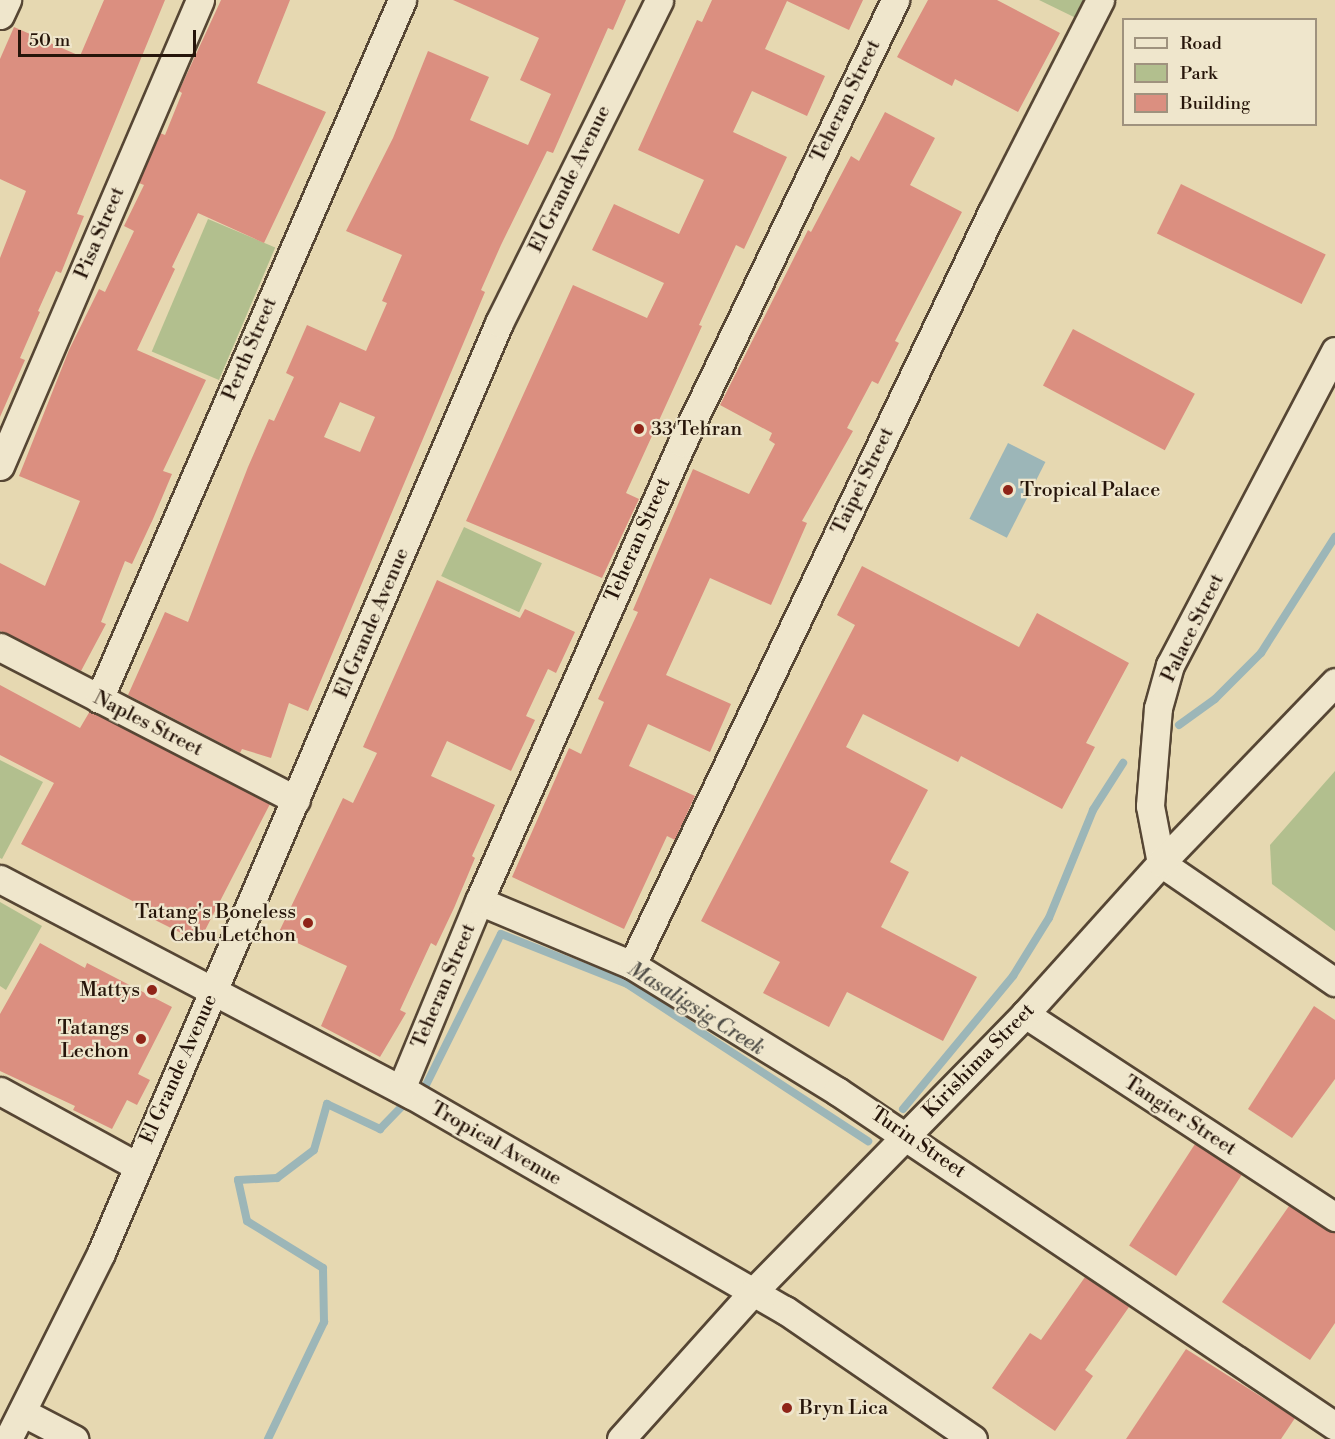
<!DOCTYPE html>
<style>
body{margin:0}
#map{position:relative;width:1335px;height:1439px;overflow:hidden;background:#e6d8b1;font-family:"Libre Bodoni",serif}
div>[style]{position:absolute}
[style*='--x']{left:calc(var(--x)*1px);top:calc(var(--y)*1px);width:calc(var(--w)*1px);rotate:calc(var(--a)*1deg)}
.green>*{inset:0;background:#b2bf8e;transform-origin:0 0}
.water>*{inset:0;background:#9cb6b8;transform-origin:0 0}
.stream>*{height:8px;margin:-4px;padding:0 4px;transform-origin:4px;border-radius:4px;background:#9cb6b8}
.building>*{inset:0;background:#db8f80;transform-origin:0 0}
.roads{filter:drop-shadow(2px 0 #564634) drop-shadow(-2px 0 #564634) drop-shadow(0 2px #564634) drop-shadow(0 -2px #564634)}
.minor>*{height:27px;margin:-13.5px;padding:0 13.5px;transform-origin:13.5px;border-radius:13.5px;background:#efe6cc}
.dots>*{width:16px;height:16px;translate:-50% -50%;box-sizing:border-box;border:3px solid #efe6cc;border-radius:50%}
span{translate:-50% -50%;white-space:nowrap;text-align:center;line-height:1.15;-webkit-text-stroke:4.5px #efe6cc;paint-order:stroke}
.street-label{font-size:20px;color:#26150a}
.poi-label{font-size:20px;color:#26150a}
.left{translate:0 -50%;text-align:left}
.right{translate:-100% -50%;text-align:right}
.water-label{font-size:21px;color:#4f4d47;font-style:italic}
.legend{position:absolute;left:1122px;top:18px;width:195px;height:108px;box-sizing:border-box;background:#efe6cc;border:2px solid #9f927e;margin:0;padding:8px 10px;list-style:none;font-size:18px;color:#26150a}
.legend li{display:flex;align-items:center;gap:12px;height:30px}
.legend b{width:30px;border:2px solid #9f927e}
.scale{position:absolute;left:18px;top:30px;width:178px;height:27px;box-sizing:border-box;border:3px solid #26150a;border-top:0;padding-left:8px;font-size:18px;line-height:21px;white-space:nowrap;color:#26150a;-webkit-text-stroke:4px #efe6cc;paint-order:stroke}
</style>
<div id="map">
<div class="green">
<i style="clip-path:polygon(1039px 0,1087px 0,1078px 19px)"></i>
<i style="left:208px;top:219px;width:73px;height:144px;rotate:23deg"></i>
<i style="left:464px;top:527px;width:86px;height:54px;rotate:25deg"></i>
<i style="clip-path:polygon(0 760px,43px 782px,2px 859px,0 858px)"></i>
<i style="clip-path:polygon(1335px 771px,1335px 931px,1272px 884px,1270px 845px)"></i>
<i style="clip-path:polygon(0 902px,42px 926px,6px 990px,0 986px)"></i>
</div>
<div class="water">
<i style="left:1008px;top:443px;width:42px;height:85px;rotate:27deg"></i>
</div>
<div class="stream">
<i style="--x:1179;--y:725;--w:44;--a:-35.8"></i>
<i style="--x:1215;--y:699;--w:65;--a:-45"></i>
<i style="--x:1261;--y:653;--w:138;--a:-57.5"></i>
<i style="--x:418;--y:1093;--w:5;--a:-22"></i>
<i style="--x:423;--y:1091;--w:175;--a:-63.6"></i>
<i style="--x:501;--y:934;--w:136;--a:21.6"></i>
<i style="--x:627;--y:984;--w:288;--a:33.1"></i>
<i style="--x:903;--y:1109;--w:173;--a:-50.4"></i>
<i style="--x:1013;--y:976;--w:68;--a:-58.2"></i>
<i style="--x:1049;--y:918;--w:117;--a:-67.8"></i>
<i style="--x:1093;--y:810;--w:56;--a:-57.4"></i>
<i style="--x:268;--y:1439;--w:130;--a:-64.4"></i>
<i style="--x:324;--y:1322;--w:54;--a:-91.1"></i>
<i style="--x:323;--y:1268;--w:89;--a:-148.3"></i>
<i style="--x:247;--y:1221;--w:42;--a:-102.4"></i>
<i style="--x:238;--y:1180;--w:39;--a:-3"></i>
<i style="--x:277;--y:1178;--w:46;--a:-37.1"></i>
<i style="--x:314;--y:1150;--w:48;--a:-74.2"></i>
<i style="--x:327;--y:1104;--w:59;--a:25.3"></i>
<i style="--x:380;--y:1129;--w:40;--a:-46"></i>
</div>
<div class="building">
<i style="clip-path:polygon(104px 0,165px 0,77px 214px,84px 216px,61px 273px,56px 271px,38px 311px,40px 312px,20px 358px,25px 360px,0 417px,0 258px,26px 191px,0 179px,0 59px,14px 27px,80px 56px)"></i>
<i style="clip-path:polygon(221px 0,290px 0,257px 83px,326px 112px,264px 243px,198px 213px,172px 267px,175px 269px,137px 350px,206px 380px,163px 471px,172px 474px,153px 519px,132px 564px,125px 561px,101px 622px,106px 624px,81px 671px,0 631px,0 563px,45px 586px,80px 501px,19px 476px,69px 350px,99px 289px,105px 292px,134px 231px,124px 226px,144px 185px,139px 183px,160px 133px,165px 135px,182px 93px,179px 91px)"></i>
<i style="clip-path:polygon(evenodd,453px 0,626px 0,613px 30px,608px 28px,553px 153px,547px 151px,501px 245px,481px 290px,485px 292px,308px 711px,289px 703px,271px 758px,242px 749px,240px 753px,128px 695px,165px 612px,188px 622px,248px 467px,269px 419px,274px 421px,294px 377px,286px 373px,307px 325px,366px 351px,387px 303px,382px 301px,402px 255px,346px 231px,393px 138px,428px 51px,489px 77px,470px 120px,528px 145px,551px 94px,520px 80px,539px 38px,453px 0,340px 402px,375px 417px,360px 452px,324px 437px,340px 402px)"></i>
<i style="clip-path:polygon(712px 0,863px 0,849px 30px,787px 1px,765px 49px,825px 76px,807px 116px,752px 91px,733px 132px,787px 157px,744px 249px,736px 245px,699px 325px,702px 326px,626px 493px,639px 499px,602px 578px,466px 521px,573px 285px,647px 318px,664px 283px,592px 250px,614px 204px,679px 234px,704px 180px,638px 150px,697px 20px,702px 22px)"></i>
<i style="clip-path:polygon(928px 0,997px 0,1060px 33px,1018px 112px,955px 79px,952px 86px,897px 57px)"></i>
<i style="clip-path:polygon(885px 112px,935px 138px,910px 185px,962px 212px,895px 341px,899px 343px,878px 384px,872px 381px,847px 428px,853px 431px,802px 521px,807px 523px,771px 605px,710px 578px,666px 675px,731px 704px,710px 752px,648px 724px,629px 766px,695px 796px,675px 840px,667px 836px,624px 929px,512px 877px,569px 748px,581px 754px,604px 702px,598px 699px,638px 612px,633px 610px,693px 469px,749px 494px,775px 444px,769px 440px,772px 433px,720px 405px,808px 230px,811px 232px,851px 156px,859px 161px)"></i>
<i style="left:1181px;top:184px;width:161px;height:55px;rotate:26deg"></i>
<i style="left:1073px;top:329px;width:138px;height:64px;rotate:28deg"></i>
<i style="clip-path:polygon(862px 566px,1019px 647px,1037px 613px,1129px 663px,1086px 743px,1095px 747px,1062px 809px,961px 756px,958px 762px,863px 714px,846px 747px,928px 790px,890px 862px,909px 872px,881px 927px,977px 977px,943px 1041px,847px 992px,829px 1027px,763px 993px,780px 962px,701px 921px,855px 625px,837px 615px)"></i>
<i style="clip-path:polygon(437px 580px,520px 618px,525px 609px,575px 632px,556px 673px,548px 669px,526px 716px,535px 720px,511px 771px,447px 741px,431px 776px,495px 805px,472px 856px,475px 858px,454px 908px,436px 946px,431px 943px,400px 1010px,406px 1013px,380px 1057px,321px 1026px,347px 966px,278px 934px,343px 798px,353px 803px,377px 753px,363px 747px)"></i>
<i style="clip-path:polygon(0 685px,80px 728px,90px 711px,270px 804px,199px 942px,155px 920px,158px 914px,21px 844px,54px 783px,0 755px)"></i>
<i style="clip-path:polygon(40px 943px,85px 968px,87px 963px,172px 1007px,138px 1074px,150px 1080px,137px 1105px,127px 1100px,112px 1129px,73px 1110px,75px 1106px,0 1071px,0 1014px)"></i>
<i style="clip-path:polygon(1314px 1006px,1335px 1020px,1335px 1079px,1292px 1138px,1248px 1109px)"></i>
<i style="left:1195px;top:1144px;width:56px;height:121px;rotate:33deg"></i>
<i style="clip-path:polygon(1289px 1206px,1335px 1233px,1335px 1323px,1310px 1360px,1222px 1302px)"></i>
<i style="clip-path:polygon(1085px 1277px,1129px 1307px,1085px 1370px,1093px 1376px,1055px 1431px,992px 1388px,1030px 1333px,1041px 1340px)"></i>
<i style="clip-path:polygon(1186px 1349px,1295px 1418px,1281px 1439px,1126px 1439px)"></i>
</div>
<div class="roads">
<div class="minor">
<i style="--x:0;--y:15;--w:17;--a:-65"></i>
<i style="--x:1335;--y:351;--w:355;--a:117.7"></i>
<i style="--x:1170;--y:665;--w:45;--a:105.6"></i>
<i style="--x:1158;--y:708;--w:98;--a:94.7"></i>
<i style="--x:1150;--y:806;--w:58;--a:79.1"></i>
<i style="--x:1161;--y:863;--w:211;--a:34.4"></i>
<i style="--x:0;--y:466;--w:507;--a:-66.77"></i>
<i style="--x:0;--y:647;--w:333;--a:27.3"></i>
<i style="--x:99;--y:699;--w:762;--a:-66.56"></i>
<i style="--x:0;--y:879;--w:465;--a:27.7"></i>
<i style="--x:412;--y:1095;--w:431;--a:30"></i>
<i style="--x:785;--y:1310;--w:228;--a:34.5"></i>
<i style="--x:479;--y:901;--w:166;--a:22.7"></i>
<i style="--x:632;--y:965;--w:241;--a:31.6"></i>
<i style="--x:837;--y:1091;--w:600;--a:33.93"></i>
<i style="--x:632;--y:965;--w:835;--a:-64.45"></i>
<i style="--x:992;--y:212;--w:238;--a:-63"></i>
<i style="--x:1025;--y:1014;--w:371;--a:33.2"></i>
<i style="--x:401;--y:1089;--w:204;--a:-67.5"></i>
<i style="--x:479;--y:901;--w:501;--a:-66.1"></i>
<i style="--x:682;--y:443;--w:492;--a:-64.3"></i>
<i style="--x:0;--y:1091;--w:156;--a:28.7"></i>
<i style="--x:22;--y:1412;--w:59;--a:27.4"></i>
<i style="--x:8;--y:1439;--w:208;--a:-63.4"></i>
<i style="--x:101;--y:1253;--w:1012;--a:-66.83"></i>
<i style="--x:499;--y:323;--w:360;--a:-63.6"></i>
<i style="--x:621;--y:1439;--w:198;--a:-48.1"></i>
<i style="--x:753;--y:1292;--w:389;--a:-45.6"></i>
<i style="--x:1025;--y:1014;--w:203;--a:-48"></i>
<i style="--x:1161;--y:863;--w:251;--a:-46.1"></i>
</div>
</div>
<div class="dots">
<i style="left:639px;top:429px;background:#8f2418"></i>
<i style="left:1008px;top:490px;background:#8f2418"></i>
<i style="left:308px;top:923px;background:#8f2418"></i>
<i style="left:152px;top:990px;background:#8f2418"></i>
<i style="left:141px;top:1039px;background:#8f2418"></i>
<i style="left:787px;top:1408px;background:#8f2418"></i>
</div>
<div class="street-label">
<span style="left:846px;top:101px;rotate:-64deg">Teheran Street</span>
<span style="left:570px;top:179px;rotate:-64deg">El Grande Avenue</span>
<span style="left:100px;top:233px;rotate:-67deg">Pisa Street</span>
<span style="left:250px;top:349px;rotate:-67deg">Perth Street</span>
<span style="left:863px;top:481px;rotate:-64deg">Taipei Street</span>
<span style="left:638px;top:540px;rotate:-66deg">Teheran Street</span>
<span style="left:372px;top:623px;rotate:-67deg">El Grande Avenue</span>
<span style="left:1193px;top:628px;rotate:-64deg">Palace Street</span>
<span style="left:148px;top:724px;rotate:27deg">Naples Street</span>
<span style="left:444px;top:986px;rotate:-67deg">Teheran Street</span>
<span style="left:979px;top:1061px;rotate:-46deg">Kirishima Street</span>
<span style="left:179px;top:1069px;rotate:-66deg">El Grande Avenue</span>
<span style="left:1180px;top:1116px;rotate:33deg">Tangier Street</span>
<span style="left:918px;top:1143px;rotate:34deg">Turin Street</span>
<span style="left:496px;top:1144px;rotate:30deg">Tropical Avenue</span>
</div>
<div class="poi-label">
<span class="left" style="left:651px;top:429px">33 Tehran</span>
<span class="left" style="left:1020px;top:490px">Tropical Palace</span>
<span class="right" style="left:296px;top:924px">Tatang's Boneless<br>Cebu Letchon</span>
<span class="right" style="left:140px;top:990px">Mattys</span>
<span class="right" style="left:129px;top:1040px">Tatangs<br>Lechon</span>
<span class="left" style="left:799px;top:1408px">Bryn Lica</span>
</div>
<div class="water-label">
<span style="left:696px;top:1009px;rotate:32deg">Masaligsig Creek</span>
</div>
<ul class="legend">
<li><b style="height:8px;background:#efe6cc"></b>Road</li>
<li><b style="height:16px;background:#b2bf8e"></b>Park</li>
<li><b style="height:16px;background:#db8f80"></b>Building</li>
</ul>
<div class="scale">50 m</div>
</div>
